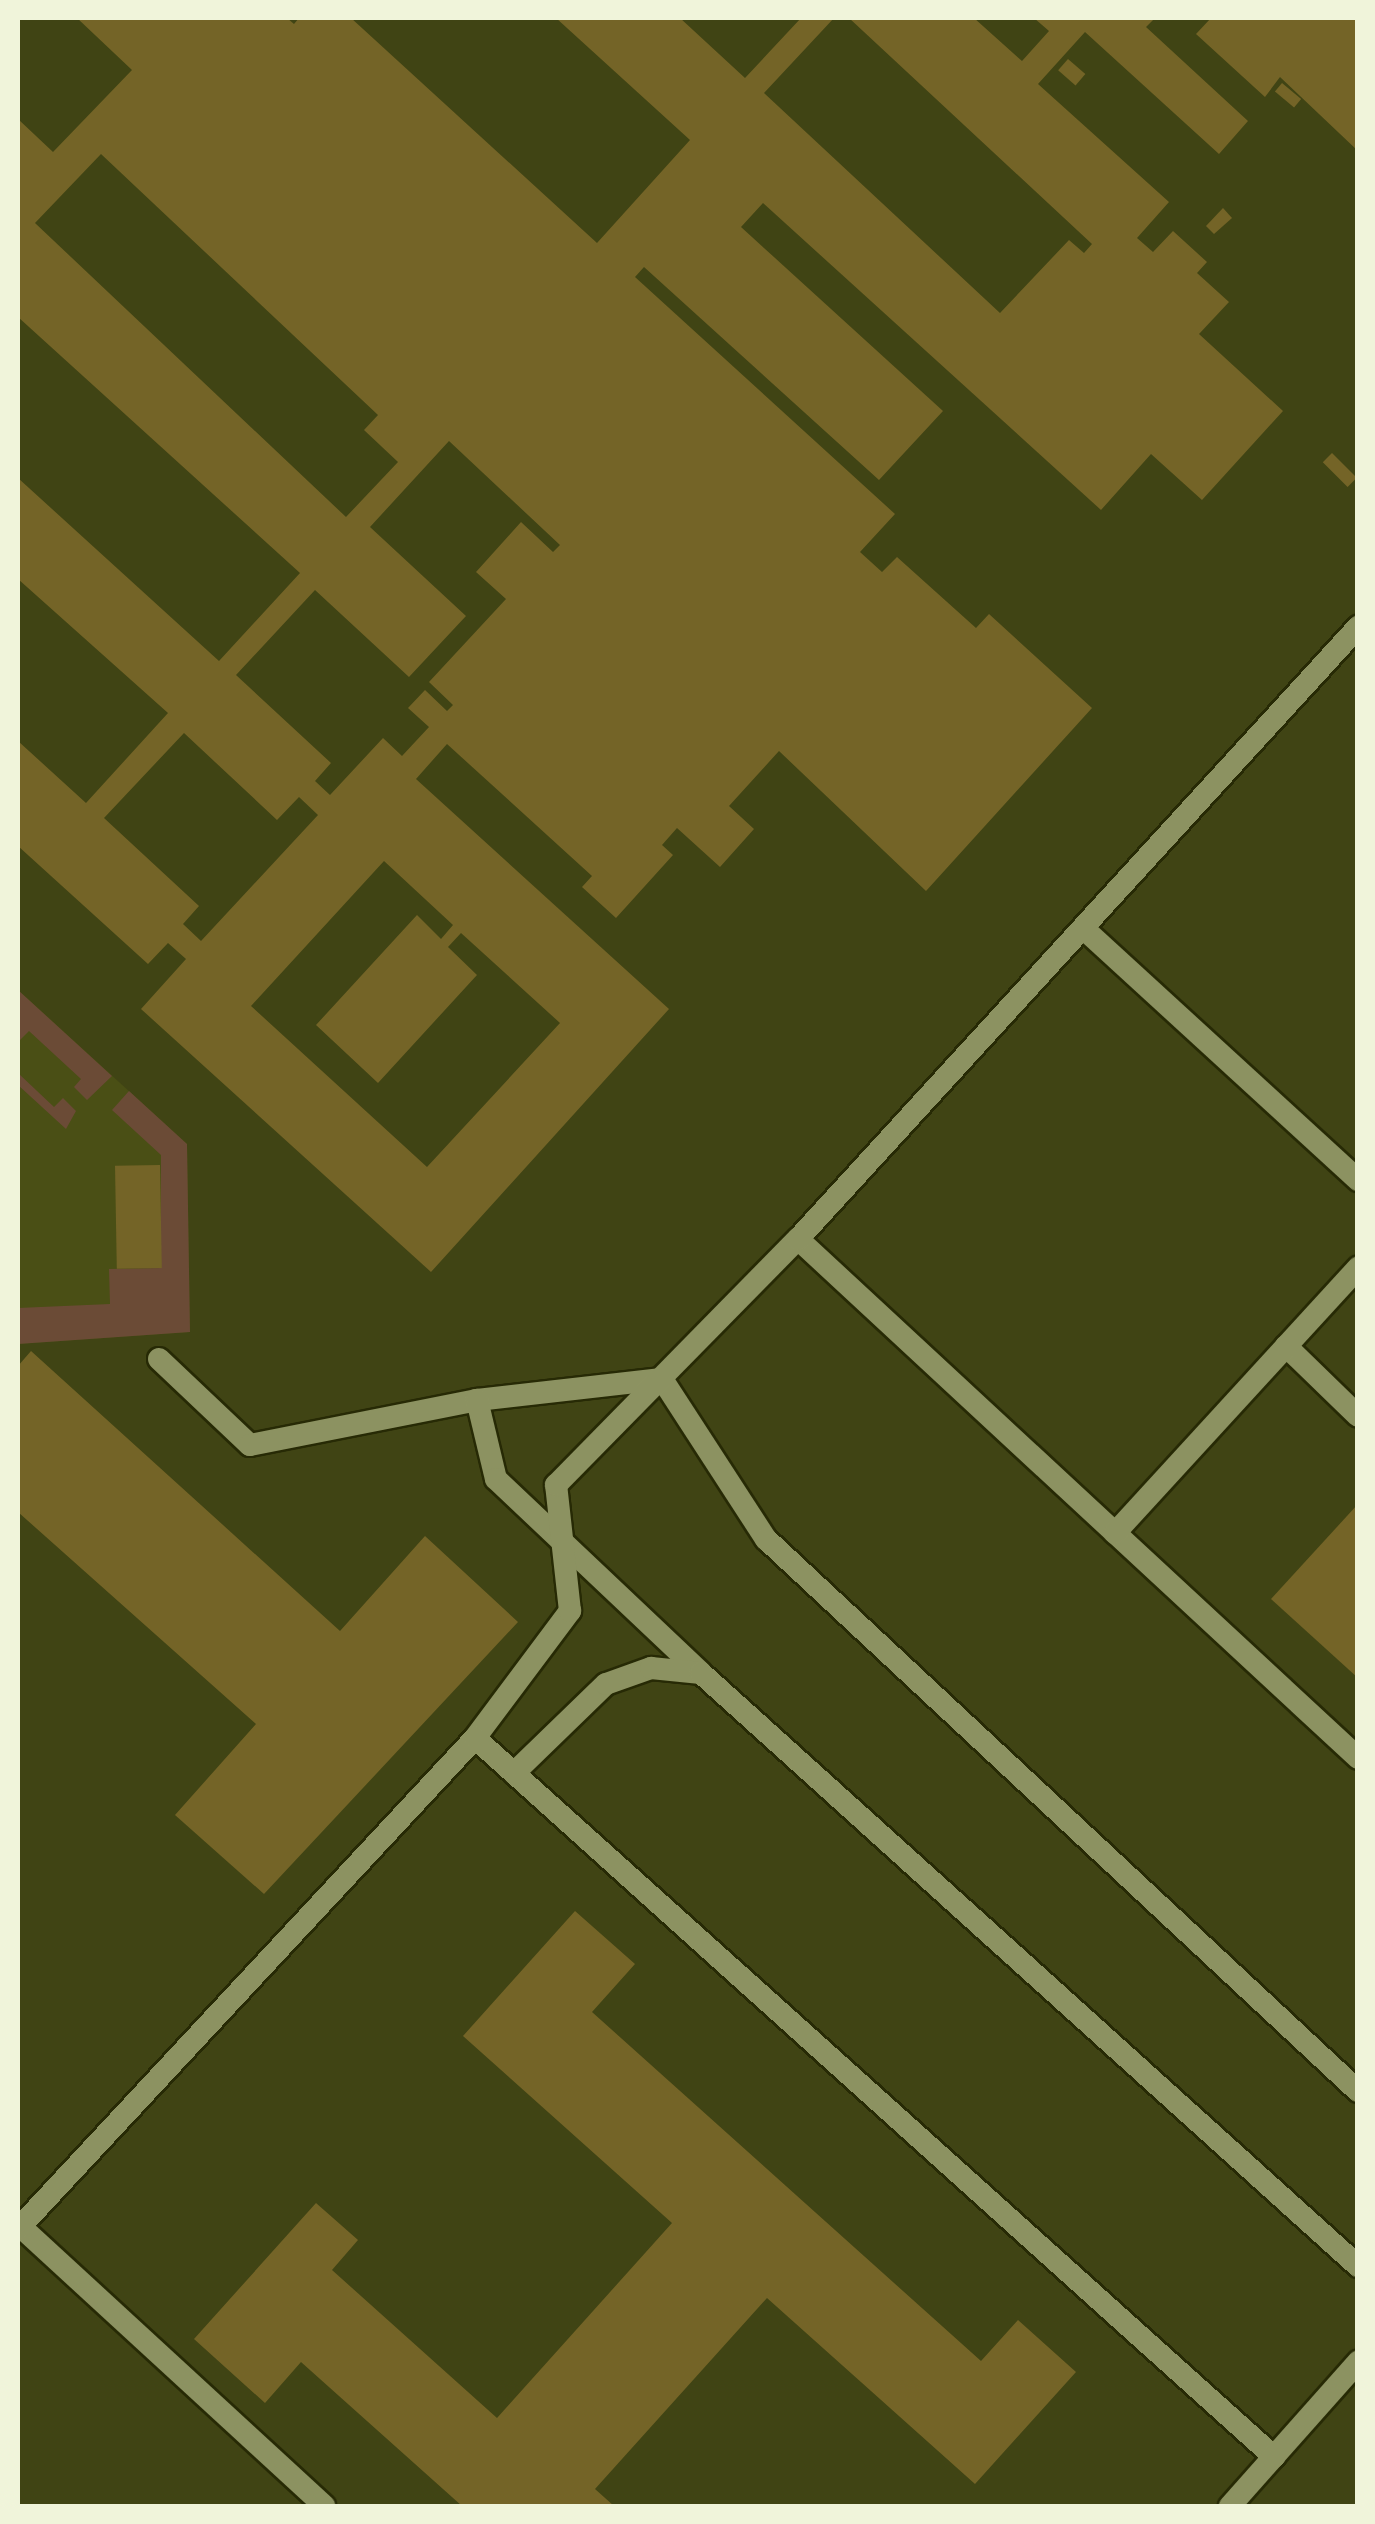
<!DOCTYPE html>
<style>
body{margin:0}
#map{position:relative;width:1375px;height:2524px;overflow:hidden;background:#404414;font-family:Quicksand,sans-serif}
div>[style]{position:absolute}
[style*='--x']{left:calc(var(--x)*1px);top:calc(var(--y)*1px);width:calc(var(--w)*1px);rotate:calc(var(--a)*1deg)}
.built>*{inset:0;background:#4a4f15}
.green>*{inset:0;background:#6b4b36}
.building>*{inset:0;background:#746427;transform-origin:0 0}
.roads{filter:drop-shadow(2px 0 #272a05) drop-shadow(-2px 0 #272a05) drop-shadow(0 2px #272a05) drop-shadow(0 -2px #272a05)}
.service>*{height:22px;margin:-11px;padding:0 11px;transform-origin:11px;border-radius:11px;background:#8c9261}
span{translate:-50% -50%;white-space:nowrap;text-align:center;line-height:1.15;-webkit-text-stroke:9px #262915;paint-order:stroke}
.frame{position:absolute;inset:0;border:20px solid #f0f4da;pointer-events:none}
</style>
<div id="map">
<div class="built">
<i style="clip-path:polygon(18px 990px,187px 1144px,190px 1332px,18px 1344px)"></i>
</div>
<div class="green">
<i style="clip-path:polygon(18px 990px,112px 1076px,87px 1100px,74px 1087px,81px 1079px,29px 1031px,18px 1042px)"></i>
<i style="clip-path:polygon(18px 1073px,54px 1107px,63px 1098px,76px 1111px,66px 1129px,18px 1085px)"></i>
<i style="clip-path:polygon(129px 1091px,187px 1144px,190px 1332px,18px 1344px,18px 1308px,110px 1304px,109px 1269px,161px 1268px,161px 1155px,112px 1110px)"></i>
</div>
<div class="building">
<i style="clip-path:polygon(evenodd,77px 18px,287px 18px,294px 24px,299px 18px,351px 18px,597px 243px,690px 140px,556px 18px,680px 18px,745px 78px,801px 18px,834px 18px,764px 93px,1000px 313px,1069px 240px,1084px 253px,1092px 244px,849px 18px,974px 18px,1022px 61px,1049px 31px,1034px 18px,1155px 18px,1146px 27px,1248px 121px,1219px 154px,1085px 32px,1038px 84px,1169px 202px,1137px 238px,1153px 252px,1173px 231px,1207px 262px,1197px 273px,1229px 302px,1199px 334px,1283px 411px,1202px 500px,1151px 454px,1101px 510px,763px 203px,741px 227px,943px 411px,879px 480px,644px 267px,635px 277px,895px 514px,860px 552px,882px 572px,897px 557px,976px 628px,989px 614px,1092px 708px,926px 891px,779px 751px,729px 806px,754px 829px,720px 867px,677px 828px,662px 845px,673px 855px,616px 918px,582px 887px,592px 876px,447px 744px,416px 779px,669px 1009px,431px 1272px,141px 1009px,186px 959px,168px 943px,148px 964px,18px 846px,18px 741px,86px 803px,168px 713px,18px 579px,18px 478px,219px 661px,300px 573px,18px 317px,18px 119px,53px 152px,132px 70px,77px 18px,101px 154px,378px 415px,364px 430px,398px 462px,346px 517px,35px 223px,101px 154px,77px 18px,449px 441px,560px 545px,553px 552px,521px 522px,476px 572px,506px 599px,429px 682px,453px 705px,447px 711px,425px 690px,408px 708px,429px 727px,402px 756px,383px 738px,330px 795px,315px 781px,331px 763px,236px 675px,315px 590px,409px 677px,466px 616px,370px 527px,449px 441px,77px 18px,184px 733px,277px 820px,299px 797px,318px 815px,201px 941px,183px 924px,199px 906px,104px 818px,184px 733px,77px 18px,384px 861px,453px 925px,441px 939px,417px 915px,316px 1025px,378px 1083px,477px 975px,448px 947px,461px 933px,560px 1023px,427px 1167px,251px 1006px,384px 861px)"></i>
<i style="clip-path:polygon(1211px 18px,1358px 18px,1358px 151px,1280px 77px,1265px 97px,1196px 34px)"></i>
<i style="left:1068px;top:59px;width:23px;height:15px;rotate:41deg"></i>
<i style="left:1282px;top:83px;width:25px;height:11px;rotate:40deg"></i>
<i style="clip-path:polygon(1223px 208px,1232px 218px,1214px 234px,1206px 226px)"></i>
<i style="left:1332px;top:453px;width:35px;height:13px;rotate:45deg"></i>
<i style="left:160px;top:1165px;width:103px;height:45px;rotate:89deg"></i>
<i style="clip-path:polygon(31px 1351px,340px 1631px,425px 1536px,518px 1622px,264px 1894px,175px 1815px,256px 1724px,18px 1512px,18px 1366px)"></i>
<i style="clip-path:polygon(1358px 1504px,1358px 1678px,1271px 1599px)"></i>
<i style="clip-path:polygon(575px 1911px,635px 1964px,592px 2012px,981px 2361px,1018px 2320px,1076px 2372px,975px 2484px,767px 2298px,595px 2489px,614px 2506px,462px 2506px,301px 2362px,265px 2403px,194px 2339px,316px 2203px,358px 2240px,332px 2270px,497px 2418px,672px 2223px,463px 2036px)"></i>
</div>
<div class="roads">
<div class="service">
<i style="--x:1083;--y:928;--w:373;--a:42.5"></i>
<i style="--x:798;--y:1239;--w:764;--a:42.82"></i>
<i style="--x:1286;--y:1346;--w:100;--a:44.2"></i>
<i style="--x:159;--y:1359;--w:125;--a:43.4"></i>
<i style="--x:250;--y:1445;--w:231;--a:-11.2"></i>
<i style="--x:477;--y:1400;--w:186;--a:-6.5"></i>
<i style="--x:662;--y:1379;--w:191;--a:57"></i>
<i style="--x:766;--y:1539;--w:809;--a:43"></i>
<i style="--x:477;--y:1400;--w:81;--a:76.5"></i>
<i style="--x:496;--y:1479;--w:282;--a:43.4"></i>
<i style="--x:1115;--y:1533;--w:360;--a:-47.5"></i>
<i style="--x:475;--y:1738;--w:159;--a:-53.2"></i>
<i style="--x:570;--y:1611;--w:127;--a:-96.3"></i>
<i style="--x:556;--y:1485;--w:345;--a:-45.5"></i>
<i style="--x:798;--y:1239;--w:830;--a:-47.54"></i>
<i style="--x:514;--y:1773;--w:128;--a:-44.1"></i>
<i style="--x:606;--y:1684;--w:48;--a:-19.6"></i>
<i style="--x:651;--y:1668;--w:50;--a:5.7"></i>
<i style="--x:701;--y:1673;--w:885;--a:42.07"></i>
<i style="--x:20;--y:2226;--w:413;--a:42.6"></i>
<i style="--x:18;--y:2229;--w:671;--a:-47.05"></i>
<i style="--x:475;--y:1738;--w:1075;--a:41.98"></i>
<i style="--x:1230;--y:2506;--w:193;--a:-48.4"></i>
</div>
</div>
<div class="frame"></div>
</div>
